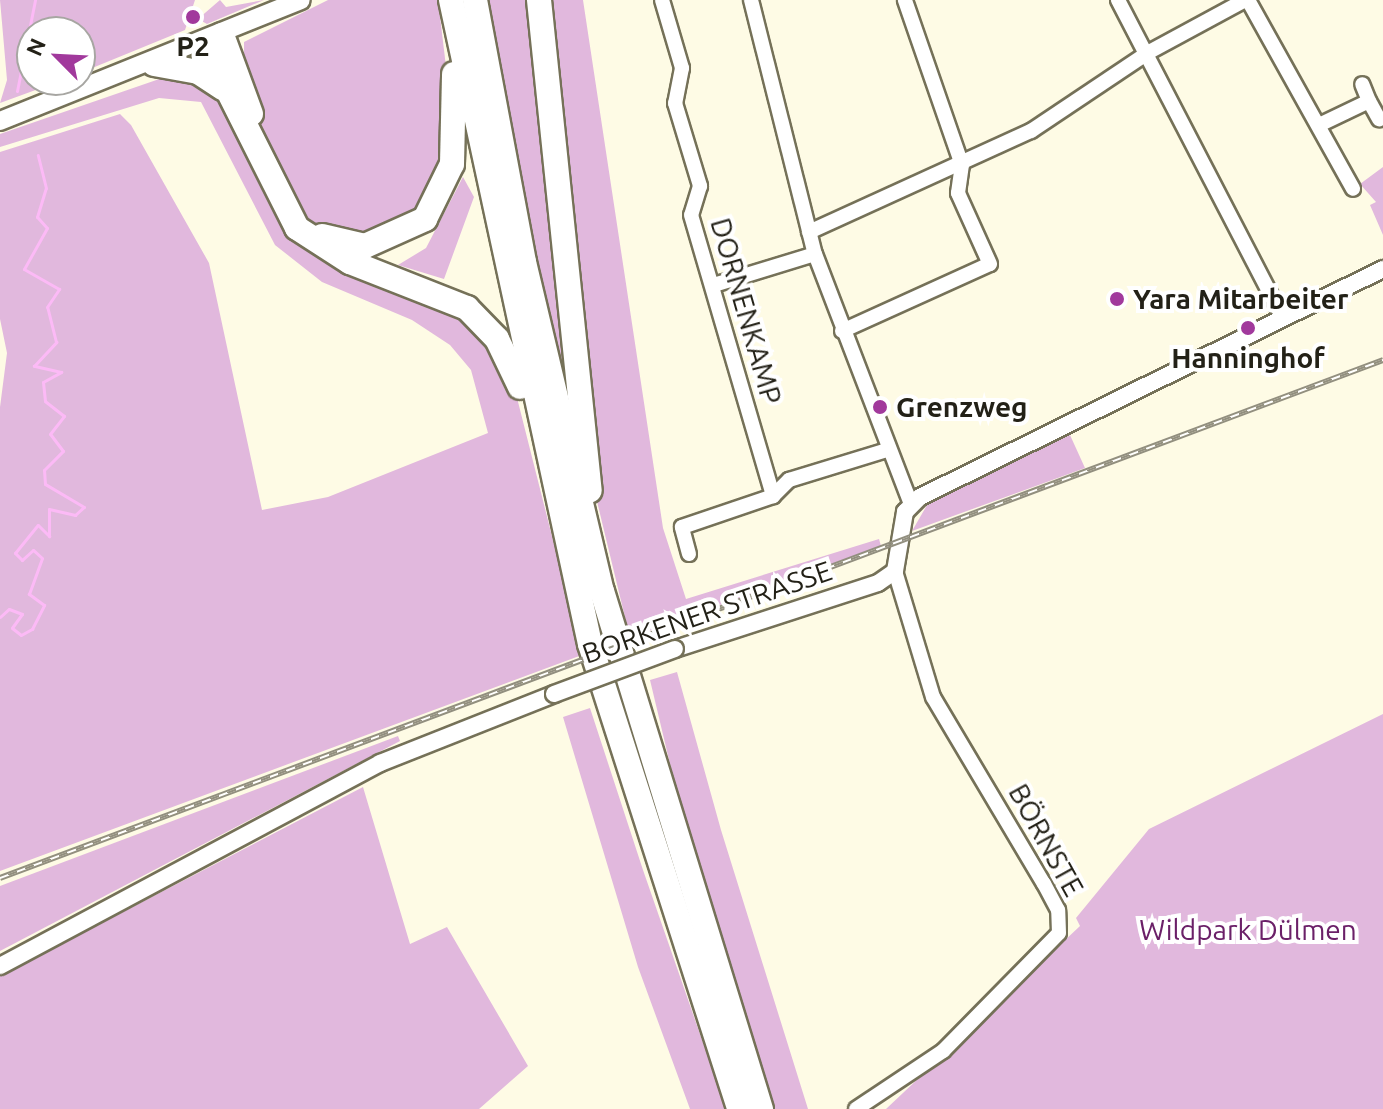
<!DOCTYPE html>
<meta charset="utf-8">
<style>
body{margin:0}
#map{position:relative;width:1383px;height:1109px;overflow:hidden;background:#fefbe5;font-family:Ubuntu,sans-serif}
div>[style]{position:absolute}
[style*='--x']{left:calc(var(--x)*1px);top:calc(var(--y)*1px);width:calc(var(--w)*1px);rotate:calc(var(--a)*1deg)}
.green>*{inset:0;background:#e1b8dd}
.stream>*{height:3px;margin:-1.5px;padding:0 1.5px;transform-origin:1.5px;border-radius:1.5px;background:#fcbaf6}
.roads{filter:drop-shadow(2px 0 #757158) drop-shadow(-2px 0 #757158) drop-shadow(0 2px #757158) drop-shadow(0 -2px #757158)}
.minor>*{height:14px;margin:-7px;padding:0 7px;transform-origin:7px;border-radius:7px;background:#fff}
.tertiary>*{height:16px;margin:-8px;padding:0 8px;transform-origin:8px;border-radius:8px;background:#fff}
.secondary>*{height:18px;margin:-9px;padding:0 9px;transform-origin:9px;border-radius:9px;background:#fff}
.motorway>*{height:24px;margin:-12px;padding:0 12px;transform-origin:12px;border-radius:12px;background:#fff}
.rail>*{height:6px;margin-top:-3px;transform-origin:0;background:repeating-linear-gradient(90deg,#fff 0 9px,#928f7f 0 18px);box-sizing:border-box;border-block:2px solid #928f7f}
.bridges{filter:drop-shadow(2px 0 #757158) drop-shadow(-2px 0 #757158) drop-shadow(0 2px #757158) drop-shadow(0 -2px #757158)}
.tertiary-bridge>*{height:16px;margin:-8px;padding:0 8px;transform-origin:8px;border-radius:8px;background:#fff}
.dots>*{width:22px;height:22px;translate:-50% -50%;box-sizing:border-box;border:4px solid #fff;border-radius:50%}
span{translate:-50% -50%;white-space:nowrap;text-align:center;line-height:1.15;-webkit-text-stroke:8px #fff;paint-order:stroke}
.poi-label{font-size:28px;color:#232117;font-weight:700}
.left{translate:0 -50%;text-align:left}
.street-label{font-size:28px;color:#232117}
.park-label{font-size:28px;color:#6b2068}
.north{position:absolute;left:16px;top:16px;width:80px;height:80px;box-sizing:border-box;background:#fff;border:2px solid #a7a6a2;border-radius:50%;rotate:294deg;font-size:22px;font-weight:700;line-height:32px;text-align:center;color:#232117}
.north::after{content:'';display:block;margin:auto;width:28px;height:36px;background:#a1399c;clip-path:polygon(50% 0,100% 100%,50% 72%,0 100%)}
</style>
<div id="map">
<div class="green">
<i style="clip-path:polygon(0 0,195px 0,185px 30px,80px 73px,80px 32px,32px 32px,32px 80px,63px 80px,0 103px,7px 80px)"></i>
<i style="clip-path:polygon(220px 0,226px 7px,264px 0,207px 24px,198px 19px)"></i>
<i style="clip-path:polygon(328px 0,438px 0,450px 100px,438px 191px,385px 237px,330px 235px,305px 220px,286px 192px,244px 81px,244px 42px)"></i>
<i style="clip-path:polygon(486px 0,532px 0,578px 443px,530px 231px)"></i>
<i style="clip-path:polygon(545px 0,583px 0,663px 528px,686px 599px,879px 539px,881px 546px,630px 638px,594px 489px)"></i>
<i style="clip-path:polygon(168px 76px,215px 88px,277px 209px,465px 315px,513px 382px,582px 655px,0 871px,0 407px,7px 353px,0 319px,0 152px,120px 114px,131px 125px,209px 263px,262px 510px,328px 497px,488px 433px,471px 370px,450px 345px,412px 320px,322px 282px,275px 245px,201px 102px,159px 98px,0 147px,0 134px)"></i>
<i style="clip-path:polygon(1383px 167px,1383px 235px,1370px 205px,1376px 202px,1360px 184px)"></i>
<i style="clip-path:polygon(463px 177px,474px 197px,444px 279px,398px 265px,426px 248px)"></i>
<i style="clip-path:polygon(1070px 435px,1085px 468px,912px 531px,930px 500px)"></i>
<i style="clip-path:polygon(677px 672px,721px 830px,808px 1109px,774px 1109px,690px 848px,650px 680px)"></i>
<i style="clip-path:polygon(590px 708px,643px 870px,726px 1109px,690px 1109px,638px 967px,563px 717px)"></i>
<i style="clip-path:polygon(1383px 714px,1383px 1109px,886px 1109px,1080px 926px,1076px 918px,1149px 829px)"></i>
<i style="clip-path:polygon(398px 736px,400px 741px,0 951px,0 886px)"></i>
<i style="clip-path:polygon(363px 787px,410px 944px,447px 927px,528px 1066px,479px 1109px,0 1109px,0 976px)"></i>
</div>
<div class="stream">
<i style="--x:17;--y:91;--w:93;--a:-78.8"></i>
<i style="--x:0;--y:617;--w:12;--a:-42"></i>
<i style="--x:9;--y:609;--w:14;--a:21"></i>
<i style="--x:22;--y:614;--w:17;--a:126"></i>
<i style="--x:12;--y:628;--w:11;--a:38"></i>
<i style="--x:21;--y:635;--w:13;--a:-29"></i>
<i style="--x:32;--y:629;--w:27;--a:-63"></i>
<i style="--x:44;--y:605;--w:19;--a:-144"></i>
<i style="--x:29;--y:594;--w:38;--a:-70"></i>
<i style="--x:42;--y:558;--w:12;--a:-138"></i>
<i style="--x:33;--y:550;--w:15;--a:138"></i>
<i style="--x:22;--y:560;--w:10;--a:-135"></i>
<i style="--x:15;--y:553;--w:36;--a:-51"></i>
<i style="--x:38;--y:525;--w:16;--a:45"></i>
<i style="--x:49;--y:536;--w:27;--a:-90"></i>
<i style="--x:49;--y:509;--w:27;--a:13"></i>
<i style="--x:75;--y:515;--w:12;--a:-42"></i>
<i style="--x:84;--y:507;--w:45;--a:-149.5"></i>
<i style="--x:45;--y:484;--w:14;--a:-94"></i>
<i style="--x:44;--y:470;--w:27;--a:-45"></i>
<i style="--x:63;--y:451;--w:21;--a:-127"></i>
<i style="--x:50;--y:434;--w:23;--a:-52"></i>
<i style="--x:64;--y:416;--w:24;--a:-142"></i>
<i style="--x:45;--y:401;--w:19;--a:-96"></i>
<i style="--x:43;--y:382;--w:21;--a:-29"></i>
<i style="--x:61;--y:372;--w:28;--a:-167"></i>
<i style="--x:34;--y:366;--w:33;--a:-47"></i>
<i style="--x:56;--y:342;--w:36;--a:-104"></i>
<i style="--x:47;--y:307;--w:22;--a:-56"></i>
<i style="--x:59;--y:289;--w:40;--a:-150.3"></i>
<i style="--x:24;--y:269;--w:47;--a:-60.7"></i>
<i style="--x:47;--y:228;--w:15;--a:-132"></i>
<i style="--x:37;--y:217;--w:30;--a:-73"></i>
<i style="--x:46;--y:188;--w:34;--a:-104"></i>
</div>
<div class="roads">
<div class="minor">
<i style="--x:662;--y:0;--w:71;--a:73.6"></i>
<i style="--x:682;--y:68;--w:36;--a:101"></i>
<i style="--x:675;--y:103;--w:87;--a:73.2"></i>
<i style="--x:700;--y:186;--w:30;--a:107"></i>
<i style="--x:691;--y:215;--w:293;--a:73.7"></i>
<i style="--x:751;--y:0;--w:262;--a:75.9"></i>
<i style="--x:815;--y:254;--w:268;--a:69"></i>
<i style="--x:1118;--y:0;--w:358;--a:62.6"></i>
<i style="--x:1248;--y:0;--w:216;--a:60.9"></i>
<i style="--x:1369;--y:101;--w:21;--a:61"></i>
<i style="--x:1319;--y:125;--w:55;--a:-25.6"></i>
<i style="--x:1369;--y:101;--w:18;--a:-112"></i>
<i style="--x:809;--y:232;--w:244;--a:-24.5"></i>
<i style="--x:1031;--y:131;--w:142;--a:-33.8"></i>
<i style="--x:1149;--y:52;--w:109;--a:-28.4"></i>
<i style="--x:717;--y:284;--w:102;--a:-17"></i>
<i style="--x:842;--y:331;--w:162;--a:-24.4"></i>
<i style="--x:990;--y:264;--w:78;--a:-114.3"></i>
<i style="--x:958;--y:193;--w:28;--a:-82"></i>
<i style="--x:962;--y:165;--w:175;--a:-109.1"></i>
<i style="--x:689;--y:554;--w:28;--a:-105"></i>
<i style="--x:682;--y:527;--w:96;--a:-18.8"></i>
<i style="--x:773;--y:496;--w:23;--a:-45"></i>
<i style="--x:789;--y:480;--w:102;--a:-17"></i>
<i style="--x:856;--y:1109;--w:105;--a:-33.7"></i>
<i style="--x:943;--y:1051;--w:165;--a:-45.5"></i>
<i style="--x:1059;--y:933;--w:23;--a:-92"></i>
<i style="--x:1058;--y:910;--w:30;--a:-118"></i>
<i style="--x:1044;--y:884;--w:217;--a:-120.7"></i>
<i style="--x:933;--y:697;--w:132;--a:-106.8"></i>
</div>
<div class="tertiary">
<i style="--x:675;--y:649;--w:213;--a:-18"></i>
<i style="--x:878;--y:583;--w:21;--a:-35"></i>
<i style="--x:895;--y:571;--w:60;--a:-80.4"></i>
<i style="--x:905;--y:512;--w:21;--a:-45"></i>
<i style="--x:920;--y:497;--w:516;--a:-26.22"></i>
<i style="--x:0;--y:966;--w:431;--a:-28.1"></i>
<i style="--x:380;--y:763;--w:187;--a:-21.6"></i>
</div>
<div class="secondary">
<i style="--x:0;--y:121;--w:324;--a:-21.9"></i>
</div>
<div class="motorway">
<i style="--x:451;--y:0;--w:659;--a:77.82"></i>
<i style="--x:590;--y:644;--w:488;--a:72.2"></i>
<i style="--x:475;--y:0;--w:267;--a:79.4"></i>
<i style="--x:524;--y:262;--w:338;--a:76.7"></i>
<i style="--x:602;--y:591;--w:542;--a:72.94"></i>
<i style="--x:539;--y:0;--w:493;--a:84.1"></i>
<i style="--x:222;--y:35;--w:84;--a:69.8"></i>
<i style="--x:204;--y:43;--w:207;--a:63.3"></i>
<i style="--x:297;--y:228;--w:63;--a:32.7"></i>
<i style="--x:350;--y:262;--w:126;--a:21.5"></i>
<i style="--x:467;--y:308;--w:43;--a:45.9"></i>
<i style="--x:497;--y:339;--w:53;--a:64.4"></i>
<i style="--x:154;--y:64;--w:45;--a:10.3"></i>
<i style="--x:198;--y:72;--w:30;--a:33"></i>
<i style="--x:322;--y:236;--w:44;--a:13.1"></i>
<i style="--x:365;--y:246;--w:66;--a:-24.2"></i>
<i style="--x:425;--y:219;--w:61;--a:-63.9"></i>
<i style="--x:452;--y:164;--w:90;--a:-88.7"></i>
</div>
</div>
<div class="rail">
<i style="--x:0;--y:878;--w:1477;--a:-20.53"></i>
</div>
<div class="bridges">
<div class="tertiary-bridge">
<i style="--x:554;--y:694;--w:129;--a:-20.4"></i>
</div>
</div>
<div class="dots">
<i style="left:193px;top:17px;background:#a1399c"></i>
<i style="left:1117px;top:299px;background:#a1399c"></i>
<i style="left:1248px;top:328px;background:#a1399c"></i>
<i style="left:880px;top:407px;background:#a1399c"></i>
</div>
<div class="poi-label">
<span style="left:193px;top:46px">P2</span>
<span class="left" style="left:1133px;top:299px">Yara Mitarbeiter</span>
<span style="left:1248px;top:358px">Hanninghof</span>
<span class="left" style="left:896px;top:407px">Grenzweg</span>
</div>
<div class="street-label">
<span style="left:746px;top:311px;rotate:74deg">DORNENKAMP</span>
<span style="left:707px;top:612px;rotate:-19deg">BORKENER STRASSE</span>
<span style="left:1046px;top:840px;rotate:61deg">BÖRNSTE</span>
</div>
<div class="park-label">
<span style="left:1248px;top:930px">Wildpark Dülmen</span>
</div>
<div class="north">N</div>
</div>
